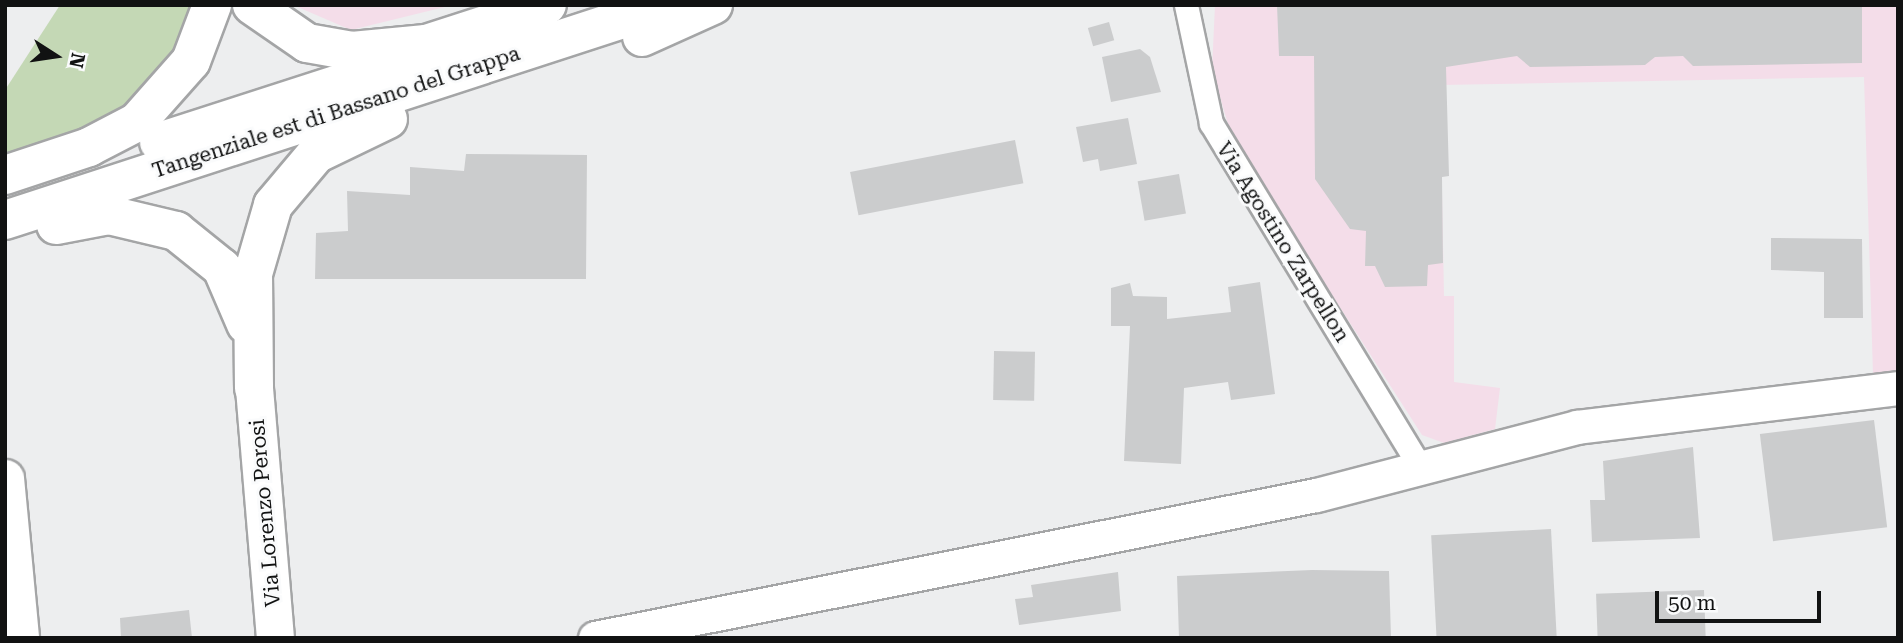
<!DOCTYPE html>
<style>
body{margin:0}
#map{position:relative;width:1903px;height:643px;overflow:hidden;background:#edeeef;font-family:"Roboto Serif",serif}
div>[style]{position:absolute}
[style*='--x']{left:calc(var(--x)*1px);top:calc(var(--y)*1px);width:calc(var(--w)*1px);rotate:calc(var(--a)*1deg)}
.commercial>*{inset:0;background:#f4dde9}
.green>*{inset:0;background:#c4d8b5}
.building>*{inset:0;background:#cbcccd;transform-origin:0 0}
.roads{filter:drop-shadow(2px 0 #a4a5a6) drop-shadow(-2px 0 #a4a5a6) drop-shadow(0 2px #a4a5a6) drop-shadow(0 -2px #a4a5a6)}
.street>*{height:23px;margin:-11.5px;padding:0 11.5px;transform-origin:11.5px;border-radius:11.5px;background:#fff}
.secondary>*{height:33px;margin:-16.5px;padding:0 16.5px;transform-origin:16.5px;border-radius:16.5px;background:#fff}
.primary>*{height:37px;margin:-18.5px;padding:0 18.5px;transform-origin:18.5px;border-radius:18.5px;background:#fff}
.highway>*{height:38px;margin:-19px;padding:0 19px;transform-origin:19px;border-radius:19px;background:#fff}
span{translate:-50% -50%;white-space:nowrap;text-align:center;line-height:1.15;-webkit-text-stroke:6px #fafbfc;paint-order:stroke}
.street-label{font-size:21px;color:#111212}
.frame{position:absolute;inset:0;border:7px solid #111212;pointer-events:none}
.north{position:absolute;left:21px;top:21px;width:70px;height:70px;-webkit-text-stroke:5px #fafbfc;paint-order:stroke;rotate:102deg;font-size:19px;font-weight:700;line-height:28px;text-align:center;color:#111212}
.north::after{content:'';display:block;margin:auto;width:24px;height:32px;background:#111212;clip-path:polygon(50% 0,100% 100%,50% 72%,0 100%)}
.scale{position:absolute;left:1655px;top:591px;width:166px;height:32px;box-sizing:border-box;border:4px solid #111212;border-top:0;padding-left:9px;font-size:21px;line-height:24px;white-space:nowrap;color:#111212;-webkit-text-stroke:5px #fafbfc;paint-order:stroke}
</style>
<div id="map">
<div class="commercial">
<i style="clip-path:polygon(293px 5px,453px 5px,351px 30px)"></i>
<i style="clip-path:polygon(1215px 5px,1898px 5px,1898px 372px,1873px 374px,1864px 77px,1440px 85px,1444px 296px,1454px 296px,1454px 382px,1500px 388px,1495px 429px,1444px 443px,1422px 435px,1233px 141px,1212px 70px)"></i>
</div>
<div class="green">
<i style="clip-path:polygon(60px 5px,209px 5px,146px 106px,5px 167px,5px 90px)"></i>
</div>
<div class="building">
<i style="clip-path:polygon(1277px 5px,1862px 5px,1862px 63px,1693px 66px,1683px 56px,1655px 57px,1645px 65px,1530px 67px,1517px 56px,1446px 67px,1449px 176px,1442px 177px,1443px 263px,1428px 265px,1427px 286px,1385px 287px,1375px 266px,1365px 266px,1366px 231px,1350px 229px,1315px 179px,1314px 56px,1279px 56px)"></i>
<i style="left:1109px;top:22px;width:19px;height:22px;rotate:74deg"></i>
<i style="clip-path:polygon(1140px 49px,1150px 57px,1161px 92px,1111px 102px,1102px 57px)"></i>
<i style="clip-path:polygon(1128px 118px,1137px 164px,1100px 171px,1098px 159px,1083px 162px,1076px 127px)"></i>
<i style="left:1015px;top:140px;width:44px;height:168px;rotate:79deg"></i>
<i style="clip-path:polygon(466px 154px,587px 155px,586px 279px,315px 279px,316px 233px,348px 231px,347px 191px,410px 195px,410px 167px,464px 171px)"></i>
<i style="left:1179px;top:174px;width:40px;height:42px;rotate:80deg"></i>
<i style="clip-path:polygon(1771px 238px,1862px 239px,1863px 318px,1824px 318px,1824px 272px,1771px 270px)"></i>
<i style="clip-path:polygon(1260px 282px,1275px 394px,1231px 400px,1228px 382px,1184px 388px,1181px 464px,1124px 461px,1130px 326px,1111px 326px,1111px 288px,1130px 283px,1133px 296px,1167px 297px,1167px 319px,1231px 312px,1228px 287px)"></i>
<i style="left:994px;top:351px;width:41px;height:49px;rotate:1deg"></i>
<i style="left:1874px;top:420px;width:108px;height:115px;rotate:83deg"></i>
<i style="clip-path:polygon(1693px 447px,1700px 538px,1592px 542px,1590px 500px,1605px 500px,1603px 461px)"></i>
<i style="left:1551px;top:529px;width:109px;height:120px;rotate:87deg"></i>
<i style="clip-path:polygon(1312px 570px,1389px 571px,1391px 638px,1179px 638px,1177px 576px)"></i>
<i style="clip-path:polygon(1118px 572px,1121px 611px,1019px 625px,1015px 599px,1033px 597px,1031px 585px)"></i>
<i style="left:1704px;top:590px;width:48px;height:108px;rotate:88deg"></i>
<i style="clip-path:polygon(189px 610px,192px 638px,121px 638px,120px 618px)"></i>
</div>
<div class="roads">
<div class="street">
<i style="--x:1186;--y:5;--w:121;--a:78"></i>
<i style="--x:1211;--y:123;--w:399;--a:58.7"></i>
</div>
<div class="secondary">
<i style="--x:595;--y:638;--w:735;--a:-11.22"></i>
<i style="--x:1316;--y:495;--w:270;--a:-14.6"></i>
<i style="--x:1577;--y:427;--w:323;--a:-6.9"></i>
</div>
<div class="primary">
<i style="--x:254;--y:388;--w:251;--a:85.2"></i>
<i style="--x:5;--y:478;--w:161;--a:84.6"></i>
</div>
<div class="highway">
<i style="--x:252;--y:5;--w:67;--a:34.6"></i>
<i style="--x:307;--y:43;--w:46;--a:10.1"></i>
<i style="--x:352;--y:51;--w:74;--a:-5.4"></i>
<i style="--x:426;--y:44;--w:127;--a:-17.9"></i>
<i style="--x:642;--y:37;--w:78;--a:-24.3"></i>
<i style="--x:159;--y:142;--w:329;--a:-17.9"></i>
<i style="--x:5;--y:175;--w:89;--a:-18.4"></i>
<i style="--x:89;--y:147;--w:54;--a:-27.5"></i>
<i style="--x:137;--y:122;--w:81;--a:-48.5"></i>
<i style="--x:191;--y:61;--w:60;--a:-69.4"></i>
<i style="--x:5;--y:220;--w:695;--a:-18.02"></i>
<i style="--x:56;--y:225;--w:54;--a:-10.7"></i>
<i style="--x:109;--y:215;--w:69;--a:13.4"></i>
<i style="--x:176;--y:231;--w:59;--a:38.8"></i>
<i style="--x:222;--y:268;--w:61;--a:66.8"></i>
<i style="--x:254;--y:388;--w:114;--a:-90.5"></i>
<i style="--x:253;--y:274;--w:72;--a:-73.8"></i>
<i style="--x:273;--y:205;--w:67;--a:-49.9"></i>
<i style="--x:316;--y:154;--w:80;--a:-25.9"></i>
</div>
</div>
<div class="street-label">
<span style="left:336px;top:112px;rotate:-18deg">Tangenziale est di Bassano del Grappa</span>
<span style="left:1283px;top:242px;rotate:58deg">Via Agostino Zarpellon</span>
<span style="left:265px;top:513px;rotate:-95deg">Via Lorenzo Perosi</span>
</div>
<div class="frame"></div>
<div class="north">N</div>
<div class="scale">50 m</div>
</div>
